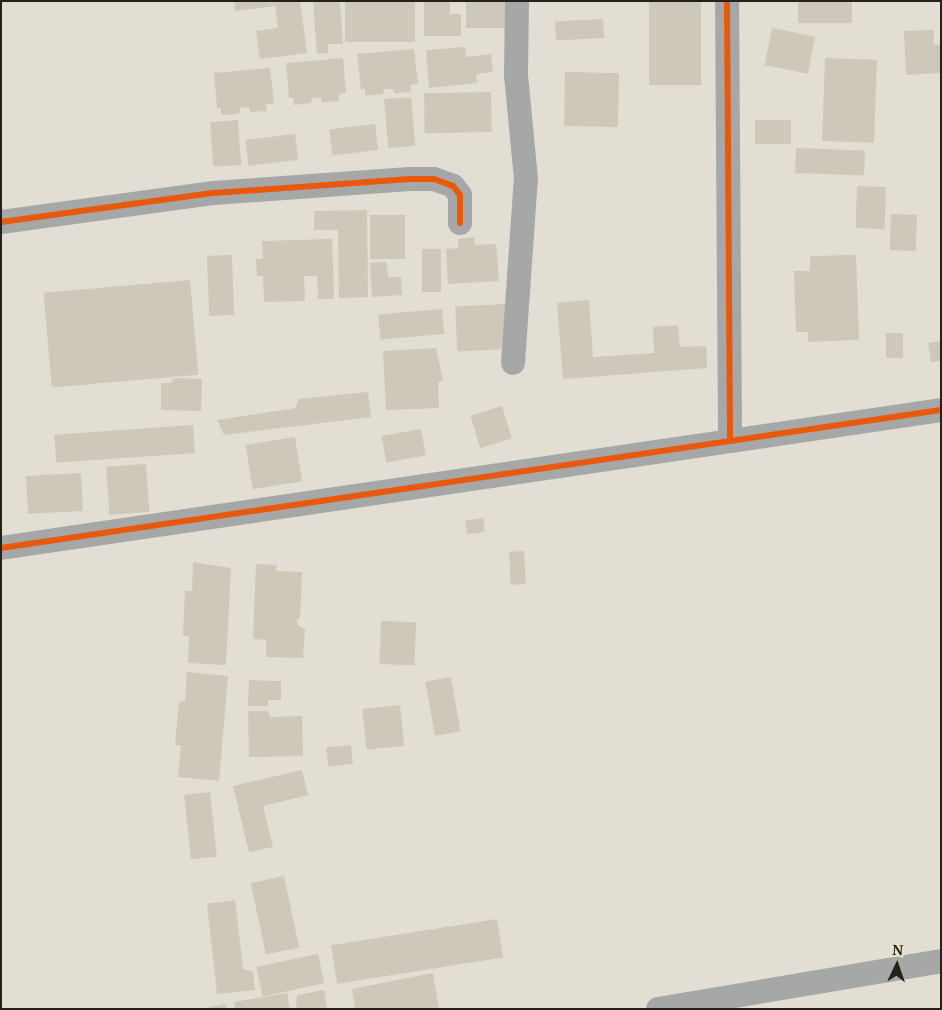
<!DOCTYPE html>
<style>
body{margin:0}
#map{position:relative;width:942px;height:1010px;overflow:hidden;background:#e2ded3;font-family:"Noto Serif",serif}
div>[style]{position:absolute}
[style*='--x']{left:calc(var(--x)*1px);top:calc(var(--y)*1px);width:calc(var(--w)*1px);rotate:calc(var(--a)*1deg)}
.building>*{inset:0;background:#cdc8ba;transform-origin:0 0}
.minor>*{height:24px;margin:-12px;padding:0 12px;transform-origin:12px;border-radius:12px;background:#a6a8a8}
.cycleway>*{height:6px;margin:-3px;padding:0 3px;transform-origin:3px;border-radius:3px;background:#e8590c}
span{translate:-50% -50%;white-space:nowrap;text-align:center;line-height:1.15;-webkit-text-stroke:4px #e8e1cd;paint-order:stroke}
.frame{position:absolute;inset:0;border:2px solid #24211a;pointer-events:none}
.north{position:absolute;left:872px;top:940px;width:50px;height:50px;-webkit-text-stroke:4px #e8e1cd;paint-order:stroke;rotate:3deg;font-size:14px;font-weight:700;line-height:20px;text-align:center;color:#24211a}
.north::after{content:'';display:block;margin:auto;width:18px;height:22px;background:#24211a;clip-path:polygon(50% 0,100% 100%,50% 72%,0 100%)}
</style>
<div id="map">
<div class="building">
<i style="clip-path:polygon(234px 1px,300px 1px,307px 53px,260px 59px,256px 31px,278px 28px,275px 6px,235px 11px)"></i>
<i style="clip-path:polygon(313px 1px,340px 1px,343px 44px,328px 44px,328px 53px,317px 54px)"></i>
<i style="left:345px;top:1px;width:70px;height:41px"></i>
<i style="clip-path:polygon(424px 1px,450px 1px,450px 14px,461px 14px,461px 36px,424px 36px)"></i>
<i style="left:466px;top:1px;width:41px;height:27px"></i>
<i style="left:798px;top:1px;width:54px;height:22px"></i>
<i style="left:649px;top:2px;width:52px;height:83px"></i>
<i style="left:603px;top:19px;width:19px;height:48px;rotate:87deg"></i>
<i style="left:772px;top:28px;width:44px;height:38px;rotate:11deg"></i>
<i style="clip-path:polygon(934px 30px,934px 45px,941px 45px,941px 73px,906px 75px,904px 31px)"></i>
<i style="clip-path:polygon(465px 47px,466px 57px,491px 54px,493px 72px,476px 74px,477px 83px,429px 88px,426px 50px)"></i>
<i style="clip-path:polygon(414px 49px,418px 84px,410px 85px,411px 92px,394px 93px,393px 89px,384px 89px,383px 94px,365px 96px,365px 89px,361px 89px,357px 54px)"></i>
<i style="clip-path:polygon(343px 58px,346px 93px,339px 94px,339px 101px,322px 102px,321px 97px,312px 98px,311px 103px,294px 105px,293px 98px,289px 98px,286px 63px)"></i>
<i style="left:825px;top:58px;width:52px;height:83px;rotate:2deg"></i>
<i style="clip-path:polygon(270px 68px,274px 103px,266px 104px,267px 111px,250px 112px,249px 107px,240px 108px,239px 114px,221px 115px,221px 108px,217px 108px,214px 73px)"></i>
<i style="left:565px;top:72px;width:54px;height:54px;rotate:1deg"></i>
<i style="left:491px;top:92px;width:40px;height:67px;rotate:89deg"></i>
<i style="left:411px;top:97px;width:49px;height:27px;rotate:85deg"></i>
<i style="left:238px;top:120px;width:45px;height:28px;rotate:86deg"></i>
<i style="left:791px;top:120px;width:24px;height:36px;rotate:90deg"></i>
<i style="left:375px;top:124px;width:26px;height:46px;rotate:83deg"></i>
<i style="left:295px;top:134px;width:26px;height:50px;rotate:83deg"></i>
<i style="left:796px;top:148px;width:69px;height:25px;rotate:2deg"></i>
<i style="left:857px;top:186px;width:29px;height:42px;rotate:2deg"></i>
<i style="clip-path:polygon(367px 210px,368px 297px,339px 298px,338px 230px,314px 230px,314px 211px)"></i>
<i style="left:891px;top:214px;width:26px;height:36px;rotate:2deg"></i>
<i style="left:370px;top:215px;width:35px;height:44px"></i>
<i style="clip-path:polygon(474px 237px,475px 245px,496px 244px,499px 281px,448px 284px,446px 249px,458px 248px,458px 239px)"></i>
<i style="clip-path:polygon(332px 239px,334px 299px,318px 299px,317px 276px,304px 276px,305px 301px,264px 302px,263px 276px,257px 276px,256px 259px,263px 259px,262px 241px)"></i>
<i style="left:422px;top:249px;width:19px;height:43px"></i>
<i style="left:232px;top:255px;width:60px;height:25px;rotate:88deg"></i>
<i style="clip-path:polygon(856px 255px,859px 340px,808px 342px,808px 332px,796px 332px,794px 271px,810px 271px,810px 256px)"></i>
<i style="clip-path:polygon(386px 262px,388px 277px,401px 277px,402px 295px,372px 297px,370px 263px)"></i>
<i style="left:190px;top:280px;width:95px;height:147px;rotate:85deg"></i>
<i style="clip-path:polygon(589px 300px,593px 357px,654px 353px,653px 327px,678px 325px,680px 347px,706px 346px,707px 368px,563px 379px,557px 303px)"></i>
<i style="left:505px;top:304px;width:45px;height:50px;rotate:87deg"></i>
<i style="left:442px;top:309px;width:25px;height:64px;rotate:85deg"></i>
<i style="left:903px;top:333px;width:25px;height:17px;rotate:90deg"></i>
<i style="clip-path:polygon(941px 341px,941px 361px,931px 362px,928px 343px)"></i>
<i style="clip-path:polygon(436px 348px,443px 380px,438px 383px,439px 408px,386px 410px,383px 351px)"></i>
<i style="clip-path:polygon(174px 378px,202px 379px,201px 411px,161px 410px,161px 383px,171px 383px)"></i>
<i style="clip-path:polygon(368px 392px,371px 417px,224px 435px,217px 420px,296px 408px,298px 399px)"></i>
<i style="left:502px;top:406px;width:34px;height:33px;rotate:73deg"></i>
<i style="left:193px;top:425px;width:28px;height:139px;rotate:86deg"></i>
<i style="left:421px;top:429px;width:27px;height:40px;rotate:80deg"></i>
<i style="left:295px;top:437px;width:45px;height:50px;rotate:81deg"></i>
<i style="left:146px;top:464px;width:48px;height:40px;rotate:86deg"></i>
<i style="left:81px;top:473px;width:38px;height:55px;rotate:87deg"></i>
<i style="left:483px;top:518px;width:14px;height:18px;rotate:82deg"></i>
<i style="left:524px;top:551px;width:33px;height:15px;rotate:87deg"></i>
<i style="clip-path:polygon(193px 562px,231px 568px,226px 665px,188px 663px,189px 636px,183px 636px,185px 591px,192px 591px)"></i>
<i style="clip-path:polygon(256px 564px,277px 565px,276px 571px,302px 572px,300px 617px,297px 620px,298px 626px,305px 629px,303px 658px,266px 657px,266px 640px,253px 639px)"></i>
<i style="left:381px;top:621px;width:35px;height:43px;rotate:2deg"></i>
<i style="clip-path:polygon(187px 672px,228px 676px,219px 781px,178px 777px,181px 745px,175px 745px,179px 702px,185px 701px)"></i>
<i style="left:451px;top:677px;width:55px;height:26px;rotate:80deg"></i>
<i style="clip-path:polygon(249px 680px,281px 681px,281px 700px,268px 700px,268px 706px,248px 706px)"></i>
<i style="left:400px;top:705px;width:41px;height:38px;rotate:84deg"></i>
<i style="clip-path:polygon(248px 711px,268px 711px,270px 717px,302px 716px,303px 756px,249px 757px)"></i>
<i style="left:351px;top:745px;width:19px;height:25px;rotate:84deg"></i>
<i style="clip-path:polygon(302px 770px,308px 795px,263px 806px,273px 847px,249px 852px,233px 786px)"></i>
<i style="left:210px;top:792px;width:65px;height:26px;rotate:84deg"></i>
<i style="left:284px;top:876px;width:73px;height:34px;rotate:78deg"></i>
<i style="clip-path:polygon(235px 900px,243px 969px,253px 972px,255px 990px,217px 994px,207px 904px)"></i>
<i style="left:497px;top:919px;width:39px;height:168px;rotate:81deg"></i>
<i style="left:318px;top:954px;width:30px;height:63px;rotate:78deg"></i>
<i style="clip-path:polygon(433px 973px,439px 1009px,355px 1009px,352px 989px)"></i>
<i style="clip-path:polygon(324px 990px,327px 1009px,296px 1009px,297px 995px)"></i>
<i style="clip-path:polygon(287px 993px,290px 1009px,235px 1009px,234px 1002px)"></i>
<i style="clip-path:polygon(225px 1004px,226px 1009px,205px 1009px,205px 1008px)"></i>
</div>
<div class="minor">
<i style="--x:727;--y:1;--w:440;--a:89.6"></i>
<i style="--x:1;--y:222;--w:215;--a:-7.8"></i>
<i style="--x:214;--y:193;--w:196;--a:-4.1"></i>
<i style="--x:410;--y:179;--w:24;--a:0"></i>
<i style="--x:434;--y:179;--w:20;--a:20"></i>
<i style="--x:453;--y:186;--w:11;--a:52"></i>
<i style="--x:460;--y:195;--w:28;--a:90"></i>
<i style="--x:513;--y:363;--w:184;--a:-86"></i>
<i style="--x:526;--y:179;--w:104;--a:-95.5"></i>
<i style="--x:516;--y:75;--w:74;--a:-89.2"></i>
<i style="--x:1;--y:548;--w:950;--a:-8.35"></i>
<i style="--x:658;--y:1009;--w:287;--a:-9.6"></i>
</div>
<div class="cycleway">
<i style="--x:727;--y:1;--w:440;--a:89.6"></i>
<i style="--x:1;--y:222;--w:215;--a:-7.8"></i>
<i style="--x:214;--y:193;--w:196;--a:-4.1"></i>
<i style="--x:410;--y:179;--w:24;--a:0"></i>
<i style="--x:434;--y:179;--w:20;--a:20"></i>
<i style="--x:453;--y:186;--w:11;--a:52"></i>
<i style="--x:460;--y:195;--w:28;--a:90"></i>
<i style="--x:1;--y:548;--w:950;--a:-8.35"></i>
</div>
<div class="frame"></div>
<div class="north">N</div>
</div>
